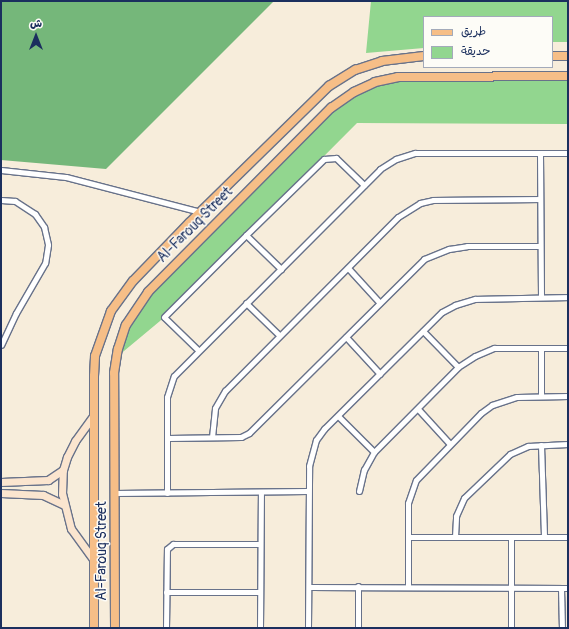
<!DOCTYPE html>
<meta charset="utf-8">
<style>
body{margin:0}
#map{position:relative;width:569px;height:629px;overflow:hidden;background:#f7eddb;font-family:Pangolin,"Playpen Sans Arabic",sans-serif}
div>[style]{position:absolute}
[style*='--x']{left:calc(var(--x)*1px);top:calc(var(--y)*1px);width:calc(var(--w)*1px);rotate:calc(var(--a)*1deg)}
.green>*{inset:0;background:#92d68f}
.forest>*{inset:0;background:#75b77a}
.roads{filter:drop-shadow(1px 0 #68728a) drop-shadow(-1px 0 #68728a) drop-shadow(0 1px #68728a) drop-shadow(0 -1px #68728a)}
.street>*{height:5px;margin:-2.5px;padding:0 2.5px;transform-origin:2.5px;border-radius:2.5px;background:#fff}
.secondary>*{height:7px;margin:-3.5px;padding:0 3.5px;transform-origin:3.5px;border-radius:3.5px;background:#fbe5cf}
.primary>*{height:8px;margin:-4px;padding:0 4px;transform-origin:4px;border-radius:4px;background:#f6be87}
span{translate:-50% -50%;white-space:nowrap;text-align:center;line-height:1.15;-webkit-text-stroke:3px #fdfcf7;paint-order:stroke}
.street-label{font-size:14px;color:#1b2f5e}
.frame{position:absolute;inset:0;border:2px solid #1b2f5e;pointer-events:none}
.legend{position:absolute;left:423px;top:16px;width:130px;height:52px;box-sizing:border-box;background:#fdfcf7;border:1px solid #a3aaba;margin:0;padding:5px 7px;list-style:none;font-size:12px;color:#1b2f5e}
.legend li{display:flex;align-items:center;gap:8px;height:20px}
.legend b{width:20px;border:1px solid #a3aaba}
.north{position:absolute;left:16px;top:16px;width:40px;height:40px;-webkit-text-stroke:3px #fdfcf7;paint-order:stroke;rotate:0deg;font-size:11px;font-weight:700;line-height:16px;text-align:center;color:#1b2f5e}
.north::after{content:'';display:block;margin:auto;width:14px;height:18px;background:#1b2f5e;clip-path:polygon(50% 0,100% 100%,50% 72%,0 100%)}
</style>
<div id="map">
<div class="green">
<i style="clip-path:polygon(371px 1px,568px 1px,568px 42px,552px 42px,552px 17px,424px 17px,424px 48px,366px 53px)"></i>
<i style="clip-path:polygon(400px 80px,568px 80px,568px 124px,357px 123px,160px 321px,118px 356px,121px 339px,140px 303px,345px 97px,384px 82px)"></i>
</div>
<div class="forest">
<i style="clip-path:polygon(1px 1px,274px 1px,106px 169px,1px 160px)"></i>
</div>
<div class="roads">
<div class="street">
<i style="--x:540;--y:153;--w:144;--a:89.6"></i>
<i style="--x:1;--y:170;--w:65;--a:6.1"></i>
<i style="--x:66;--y:177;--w:138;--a:14.6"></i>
<i style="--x:1;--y:200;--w:14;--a:4"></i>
<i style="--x:15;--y:201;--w:24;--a:33"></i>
<i style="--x:35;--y:214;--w:16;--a:55"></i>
<i style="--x:44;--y:227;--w:18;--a:77"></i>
<i style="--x:48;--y:245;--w:18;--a:99"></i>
<i style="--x:45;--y:263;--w:58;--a:120.1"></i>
<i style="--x:16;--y:313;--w:35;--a:115"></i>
<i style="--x:246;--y:235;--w:49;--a:44.2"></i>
<i style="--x:348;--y:268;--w:47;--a:47.6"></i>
<i style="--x:246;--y:303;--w:46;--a:44.1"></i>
<i style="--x:423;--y:331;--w:50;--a:45.8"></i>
<i style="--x:346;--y:337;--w:50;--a:47.4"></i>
<i style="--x:198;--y:350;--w:47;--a:-135.9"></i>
<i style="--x:164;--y:317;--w:116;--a:-45"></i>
<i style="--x:246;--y:235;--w:109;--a:-44.3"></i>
<i style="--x:324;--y:159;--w:12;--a:-5"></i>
<i style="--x:336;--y:158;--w:39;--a:44"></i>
<i style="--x:541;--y:395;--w:47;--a:-90"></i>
<i style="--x:418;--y:409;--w:47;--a:47.6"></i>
<i style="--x:338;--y:416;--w:51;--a:45"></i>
<i style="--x:212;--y:437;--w:29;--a:-84"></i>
<i style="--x:215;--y:408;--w:20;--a:-60"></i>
<i style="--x:225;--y:391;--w:245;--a:-45.2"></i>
<i style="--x:398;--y:217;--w:26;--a:-32"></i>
<i style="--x:420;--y:203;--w:13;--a:-13"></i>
<i style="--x:433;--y:200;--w:107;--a:-0.5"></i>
<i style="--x:168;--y:438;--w:73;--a:-0.8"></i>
<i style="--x:241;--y:437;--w:9;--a:-27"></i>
<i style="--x:249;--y:433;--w:247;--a:-44.8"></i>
<i style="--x:424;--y:259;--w:27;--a:-22"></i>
<i style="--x:449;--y:249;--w:18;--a:-9"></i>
<i style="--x:467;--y:246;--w:73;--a:0"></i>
<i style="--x:541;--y:445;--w:92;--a:88.1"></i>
<i style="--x:359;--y:491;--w:22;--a:-77"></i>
<i style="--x:364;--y:470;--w:21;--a:-61"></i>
<i style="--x:374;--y:452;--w:120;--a:-45.3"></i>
<i style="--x:458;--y:367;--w:20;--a:-33"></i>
<i style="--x:475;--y:356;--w:21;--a:-23"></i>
<i style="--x:494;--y:348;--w:74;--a:0"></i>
<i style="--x:115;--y:493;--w:193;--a:-0.6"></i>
<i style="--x:167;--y:493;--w:96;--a:-90"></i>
<i style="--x:167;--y:397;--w:22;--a:-72"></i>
<i style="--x:174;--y:376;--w:292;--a:-45.1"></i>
<i style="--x:380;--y:169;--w:19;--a:-32"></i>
<i style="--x:396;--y:159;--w:20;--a:-18"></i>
<i style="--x:415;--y:153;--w:153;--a:0"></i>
<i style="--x:408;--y:537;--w:160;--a:0"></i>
<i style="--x:455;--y:537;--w:21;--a:-87"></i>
<i style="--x:456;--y:516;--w:20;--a:-66"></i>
<i style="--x:464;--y:498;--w:64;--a:-43.7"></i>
<i style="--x:510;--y:454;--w:20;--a:-24"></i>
<i style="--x:528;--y:446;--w:40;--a:-2.9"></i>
<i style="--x:511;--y:537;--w:91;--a:90"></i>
<i style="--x:358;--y:586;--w:42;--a:90"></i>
<i style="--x:408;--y:586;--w:83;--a:-90"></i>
<i style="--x:408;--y:503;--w:24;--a:-71"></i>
<i style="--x:416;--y:480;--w:93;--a:-45.9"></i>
<i style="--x:481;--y:413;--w:14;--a:-36"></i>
<i style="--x:492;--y:405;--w:26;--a:-18"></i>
<i style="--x:517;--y:397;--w:51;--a:-1.1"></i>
<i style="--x:309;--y:587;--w:259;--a:0.2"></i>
<i style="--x:561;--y:588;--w:40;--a:88.6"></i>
<i style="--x:166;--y:592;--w:94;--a:0"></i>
<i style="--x:166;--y:628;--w:79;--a:-89.3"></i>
<i style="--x:167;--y:549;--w:8;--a:-40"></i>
<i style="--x:173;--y:544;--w:87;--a:0"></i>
<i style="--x:260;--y:628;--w:136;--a:-89.6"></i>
<i style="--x:308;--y:628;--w:162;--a:-89.6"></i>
<i style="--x:309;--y:466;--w:27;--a:-75"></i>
<i style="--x:316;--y:440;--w:14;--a:-54"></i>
<i style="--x:324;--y:429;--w:166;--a:-44.8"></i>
<i style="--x:442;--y:312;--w:15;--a:-28"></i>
<i style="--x:455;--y:305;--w:21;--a:-17"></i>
<i style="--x:475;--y:299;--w:93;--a:-1.2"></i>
</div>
<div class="secondary">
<i style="--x:1;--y:482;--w:47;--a:-2.4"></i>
<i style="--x:48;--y:480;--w:18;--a:-34"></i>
<i style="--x:1;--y:493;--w:42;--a:2.7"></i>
<i style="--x:43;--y:495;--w:23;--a:25"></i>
<i style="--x:93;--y:559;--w:37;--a:-126"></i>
<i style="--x:71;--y:529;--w:36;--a:-104"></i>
<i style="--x:62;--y:494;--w:24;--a:-88"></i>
<i style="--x:63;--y:470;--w:14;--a:-73"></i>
<i style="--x:67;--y:457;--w:18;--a:-63"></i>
<i style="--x:75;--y:441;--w:32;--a:-54"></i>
</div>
<div class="primary">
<i style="--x:552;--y:56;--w:16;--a:0"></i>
<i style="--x:94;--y:628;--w:252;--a:-90"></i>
<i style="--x:94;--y:376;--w:20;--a:-87"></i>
<i style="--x:95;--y:356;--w:48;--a:-70.4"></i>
<i style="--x:111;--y:311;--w:37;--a:-54"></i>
<i style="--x:133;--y:281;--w:81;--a:-46"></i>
<i style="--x:189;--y:223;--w:196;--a:-44.4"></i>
<i style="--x:329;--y:86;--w:31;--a:-32"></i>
<i style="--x:355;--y:70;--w:28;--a:-18"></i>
<i style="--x:382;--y:61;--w:42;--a:-6.8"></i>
<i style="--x:115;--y:628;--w:255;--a:-90.2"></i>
<i style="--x:114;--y:373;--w:24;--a:-81"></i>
<i style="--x:118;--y:349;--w:25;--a:-72"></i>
<i style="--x:126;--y:325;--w:40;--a:-56"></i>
<i style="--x:148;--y:292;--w:260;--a:-45.2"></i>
<i style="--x:331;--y:108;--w:28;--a:-35"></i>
<i style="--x:354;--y:92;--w:23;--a:-25"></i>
<i style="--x:375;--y:82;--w:24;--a:-12"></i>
<i style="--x:398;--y:77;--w:170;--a:-0.3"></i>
</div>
</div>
<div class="street-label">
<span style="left:195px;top:225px;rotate:-45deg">Al-Farouq Street</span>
<span style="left:102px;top:551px;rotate:-90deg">Al-Farouq Street</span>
</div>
<div class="frame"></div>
<ul class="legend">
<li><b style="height:5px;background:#f6be87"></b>طريق</li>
<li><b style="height:11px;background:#92d68f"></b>حديقة</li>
</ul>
<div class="north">ش</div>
</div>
